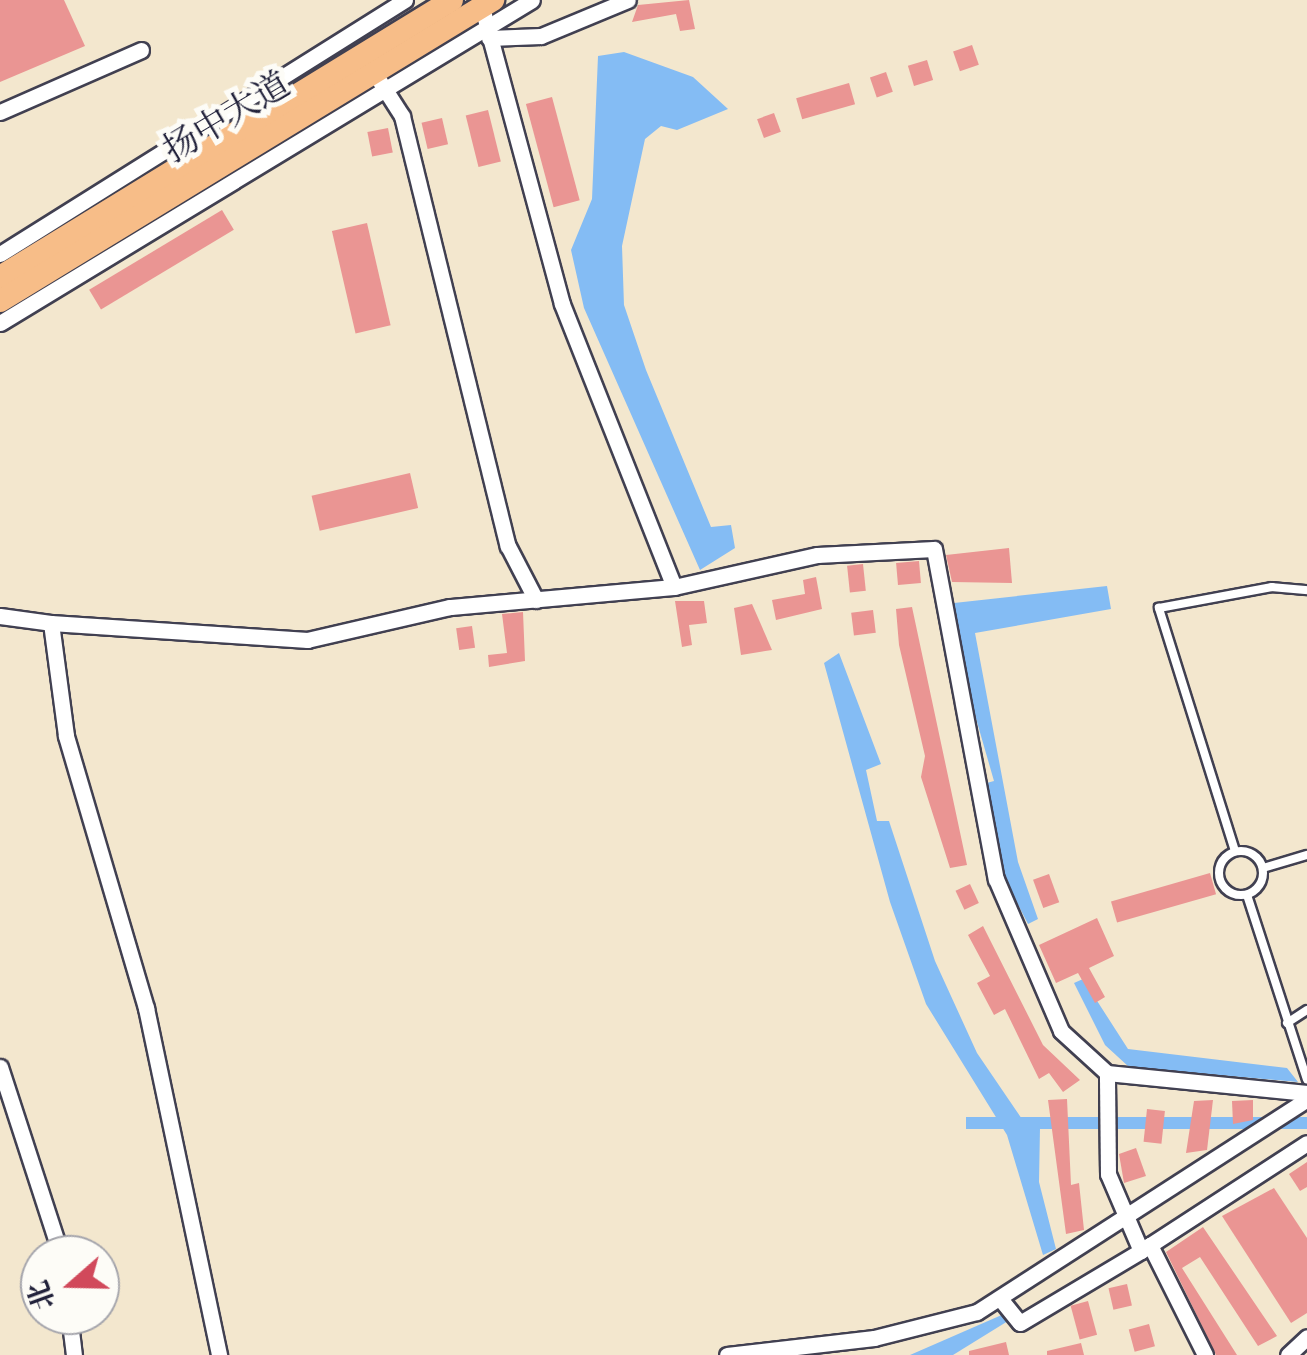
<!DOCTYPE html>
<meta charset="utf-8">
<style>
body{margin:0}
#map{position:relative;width:1307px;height:1355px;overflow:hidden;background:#f3e7ce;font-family:"Sorts Mill Goudy","Noto Serif SC",serif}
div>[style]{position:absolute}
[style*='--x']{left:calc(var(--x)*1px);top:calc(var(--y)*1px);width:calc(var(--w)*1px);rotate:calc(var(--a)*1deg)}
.water>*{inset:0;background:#84bcf4;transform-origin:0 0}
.building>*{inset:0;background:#ea9593;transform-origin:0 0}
.roads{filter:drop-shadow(2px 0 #414051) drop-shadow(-2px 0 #414051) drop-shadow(0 2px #414051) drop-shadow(0 -2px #414051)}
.service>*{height:8px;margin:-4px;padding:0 4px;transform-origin:4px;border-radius:4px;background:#fff}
.service>.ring{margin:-4px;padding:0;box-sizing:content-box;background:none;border:8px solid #fff;border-radius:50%}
.minor>*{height:15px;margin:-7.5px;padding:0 7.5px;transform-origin:7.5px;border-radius:7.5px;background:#fff}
.primary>*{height:22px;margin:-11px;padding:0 11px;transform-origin:11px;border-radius:11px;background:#f7bd88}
span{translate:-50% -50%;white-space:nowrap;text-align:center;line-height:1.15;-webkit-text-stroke:10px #fdfcf7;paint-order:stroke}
.street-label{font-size:35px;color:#22223b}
.north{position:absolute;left:20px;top:1235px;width:100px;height:100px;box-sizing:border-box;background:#fdfcf7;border:2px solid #a5a5ac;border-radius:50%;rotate:250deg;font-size:28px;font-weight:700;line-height:40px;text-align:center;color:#22223b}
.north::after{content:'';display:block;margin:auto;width:35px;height:45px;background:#d1495b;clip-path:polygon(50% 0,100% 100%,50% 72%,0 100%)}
</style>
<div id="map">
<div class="water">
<i style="clip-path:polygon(624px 52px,693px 77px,728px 109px,677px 130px,661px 126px,645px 139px,622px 246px,624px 305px,646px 370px,711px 527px,731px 525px,735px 548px,700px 570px,584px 308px,571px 250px,592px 199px,598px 56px)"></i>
<i style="clip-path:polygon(1107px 586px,1111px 609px,975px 633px,1018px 862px,1038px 919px,1028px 924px,1000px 870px,983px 784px,994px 781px,960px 663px,954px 603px)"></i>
<i style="clip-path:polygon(839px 653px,881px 764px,866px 770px,877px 821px,889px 821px,935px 961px,977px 1053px,1028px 1128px,1040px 1128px,1039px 1182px,1056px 1249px,1043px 1255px,1007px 1135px,926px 1004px,890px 902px,824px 663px)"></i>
<i style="clip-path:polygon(1083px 979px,1128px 1049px,1287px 1068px,1298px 1082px,1129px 1067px,1105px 1045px,1074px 983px)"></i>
<i style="left:1307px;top:1117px;width:12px;height:341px;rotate:90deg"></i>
<i style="clip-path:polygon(1004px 1314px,1008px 1321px,953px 1355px,910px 1355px)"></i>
</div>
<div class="building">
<i style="clip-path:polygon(0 0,64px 0,85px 46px,0 82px)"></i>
<i style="clip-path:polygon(689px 0,695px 29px,680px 31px,676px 14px,632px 22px,638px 5px)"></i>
<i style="left:972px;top:45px;width:21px;height:20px;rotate:71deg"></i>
<i style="left:927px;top:60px;width:21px;height:20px;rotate:73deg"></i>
<i style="left:886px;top:72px;width:21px;height:17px;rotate:71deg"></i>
<i style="left:849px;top:83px;width:22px;height:55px;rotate:74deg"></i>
<i style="left:552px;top:97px;width:107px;height:27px;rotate:75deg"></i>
<i style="left:488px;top:110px;width:53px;height:23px;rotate:76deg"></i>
<i style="left:774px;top:113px;width:20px;height:18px;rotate:70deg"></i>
<i style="left:442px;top:118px;width:27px;height:21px;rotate:77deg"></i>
<i style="left:388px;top:128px;width:25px;height:21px;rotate:79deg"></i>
<i style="left:222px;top:210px;width:23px;height:155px;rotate:59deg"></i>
<i style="left:367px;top:223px;width:105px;height:36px;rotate:77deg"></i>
<i style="left:410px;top:473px;width:36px;height:101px;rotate:77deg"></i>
<i style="clip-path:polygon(1009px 548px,1012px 583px,952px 582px,946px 555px)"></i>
<i style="left:919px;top:561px;width:22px;height:23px;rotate:85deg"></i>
<i style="left:863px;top:564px;width:27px;height:16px;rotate:84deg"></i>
<i style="clip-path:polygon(816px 577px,822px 609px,776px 620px,772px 600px,805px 594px,803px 580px)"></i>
<i style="clip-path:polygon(675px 601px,704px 601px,707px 623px,689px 625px,692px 645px,682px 647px)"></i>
<i style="clip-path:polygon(752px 604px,772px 650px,741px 655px,734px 608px)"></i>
<i style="clip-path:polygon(912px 607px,967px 865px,950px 868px,921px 777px,925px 756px,899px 645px,896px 609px)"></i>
<i style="left:873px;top:610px;width:23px;height:22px;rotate:83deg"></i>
<i style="clip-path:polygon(523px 612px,525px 661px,489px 667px,488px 655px,507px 653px,502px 614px)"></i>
<i style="left:472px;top:626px;width:22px;height:16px;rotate:82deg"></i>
<i style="left:1210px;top:873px;width:22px;height:103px;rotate:74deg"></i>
<i style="left:1049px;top:874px;width:30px;height:17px;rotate:70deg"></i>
<i style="left:970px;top:884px;width:21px;height:16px;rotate:65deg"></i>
<i style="clip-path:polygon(1097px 918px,1114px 956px,1089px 968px,1105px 997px,1095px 1003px,1078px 973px,1056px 983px,1039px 945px)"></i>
<i style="clip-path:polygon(983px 926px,1043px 1045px,1080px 1080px,1063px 1092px,1049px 1073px,1039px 1079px,1005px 1009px,994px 1015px,977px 983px,990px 976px,968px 935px)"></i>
<i style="clip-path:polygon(1067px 1099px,1071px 1185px,1079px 1183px,1084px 1230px,1066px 1234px,1048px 1100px)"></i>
<i style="clip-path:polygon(1213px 1100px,1207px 1150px,1186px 1153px,1194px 1101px)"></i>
<i style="clip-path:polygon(1253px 1100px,1253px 1120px,1233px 1124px,1232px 1101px)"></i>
<i style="left:1147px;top:1109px;width:18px;height:33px;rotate:6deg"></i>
<i style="clip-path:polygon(1136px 1148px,1146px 1176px,1124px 1183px,1119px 1154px)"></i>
<i style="clip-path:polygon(1307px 1162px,1307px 1187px,1300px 1191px,1289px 1174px)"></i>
<i style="clip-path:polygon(1274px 1188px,1307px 1238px,1307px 1313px,1291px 1323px,1222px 1216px)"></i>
<i style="clip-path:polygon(1203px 1227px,1277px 1336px,1258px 1346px,1200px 1257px,1182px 1268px,1237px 1355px,1216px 1355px,1166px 1252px)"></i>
<i style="left:1127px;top:1284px;width:22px;height:19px;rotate:77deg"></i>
<i style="left:1088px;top:1301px;width:35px;height:18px;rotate:75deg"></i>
<i style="left:1149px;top:1324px;width:23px;height:21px;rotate:75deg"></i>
<i style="clip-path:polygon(1006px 1342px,1009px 1355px,969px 1355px,969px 1351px)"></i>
<i style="clip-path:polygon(1081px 1343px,1084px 1355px,1047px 1355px,1047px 1351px)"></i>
</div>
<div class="roads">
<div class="service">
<i class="ring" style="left:1219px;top:851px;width:36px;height:36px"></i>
<i style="--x:1235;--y:851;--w:255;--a:-107.4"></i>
<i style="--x:1159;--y:608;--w:115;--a:-10.5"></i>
<i style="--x:1272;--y:587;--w:35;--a:5"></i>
<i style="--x:1263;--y:868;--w:46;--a:-16.5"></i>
<i style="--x:1247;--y:895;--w:194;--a:72"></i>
<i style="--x:1287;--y:1023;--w:24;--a:-33"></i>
</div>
<div class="minor">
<i style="--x:480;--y:0;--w:315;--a:74.9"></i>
<i style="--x:562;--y:304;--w:304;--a:68.4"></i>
<i style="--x:674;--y:587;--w:147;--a:-12.6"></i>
<i style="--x:817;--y:555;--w:117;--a:-2.9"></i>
<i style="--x:934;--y:549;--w:336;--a:79.4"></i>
<i style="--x:996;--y:879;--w:165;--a:66.8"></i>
<i style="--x:1061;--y:1031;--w:62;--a:42.4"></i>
<i style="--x:489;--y:38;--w:52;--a:-2.2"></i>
<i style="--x:541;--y:36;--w:94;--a:-22.5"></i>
<i style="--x:379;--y:80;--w:43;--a:57.4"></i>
<i style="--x:402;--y:116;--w:443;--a:76.2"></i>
<i style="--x:508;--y:546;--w:61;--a:62.6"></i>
<i style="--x:0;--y:112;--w:154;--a:-23.7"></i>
<i style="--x:0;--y:254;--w:478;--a:-32.1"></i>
<i style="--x:0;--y:323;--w:622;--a:-31.26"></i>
<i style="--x:0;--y:616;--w:51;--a:7.8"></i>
<i style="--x:51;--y:623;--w:114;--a:82.4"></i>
<i style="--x:66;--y:736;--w:284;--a:73.6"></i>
<i style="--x:146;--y:1008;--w:355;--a:78.1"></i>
<i style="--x:51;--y:623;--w:257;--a:3.8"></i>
<i style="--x:307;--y:640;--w:147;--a:-13"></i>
<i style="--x:450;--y:607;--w:225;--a:-5.1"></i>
<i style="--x:0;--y:1067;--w:198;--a:72"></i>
<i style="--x:1150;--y:1245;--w:187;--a:-33"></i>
<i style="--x:1144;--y:1249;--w:7;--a:-34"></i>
<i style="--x:1150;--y:1245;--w:123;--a:63.4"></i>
<i style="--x:1002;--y:1301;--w:28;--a:51"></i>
<i style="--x:1020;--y:1323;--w:141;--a:-30.8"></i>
<i style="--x:1141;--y:1251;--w:84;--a:-113.2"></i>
<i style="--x:1108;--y:1174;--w:101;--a:-90.6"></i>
<i style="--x:1107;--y:1073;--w:201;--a:5.7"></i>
<i style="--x:69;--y:1315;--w:40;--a:82.9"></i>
<i style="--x:727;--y:1355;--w:148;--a:-6.6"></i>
<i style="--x:874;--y:1338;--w:106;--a:-14.2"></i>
<i style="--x:977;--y:1312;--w:393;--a:-32.8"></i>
<i style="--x:1288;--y:1355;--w:26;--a:-43"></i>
</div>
<div class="primary">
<i style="--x:0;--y:277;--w:530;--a:-31.5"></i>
<i style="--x:0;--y:301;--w:578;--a:-31.41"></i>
</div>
</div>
<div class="street-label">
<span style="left:228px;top:120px;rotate:-31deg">扬中大道</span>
</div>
<div class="north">北</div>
</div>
